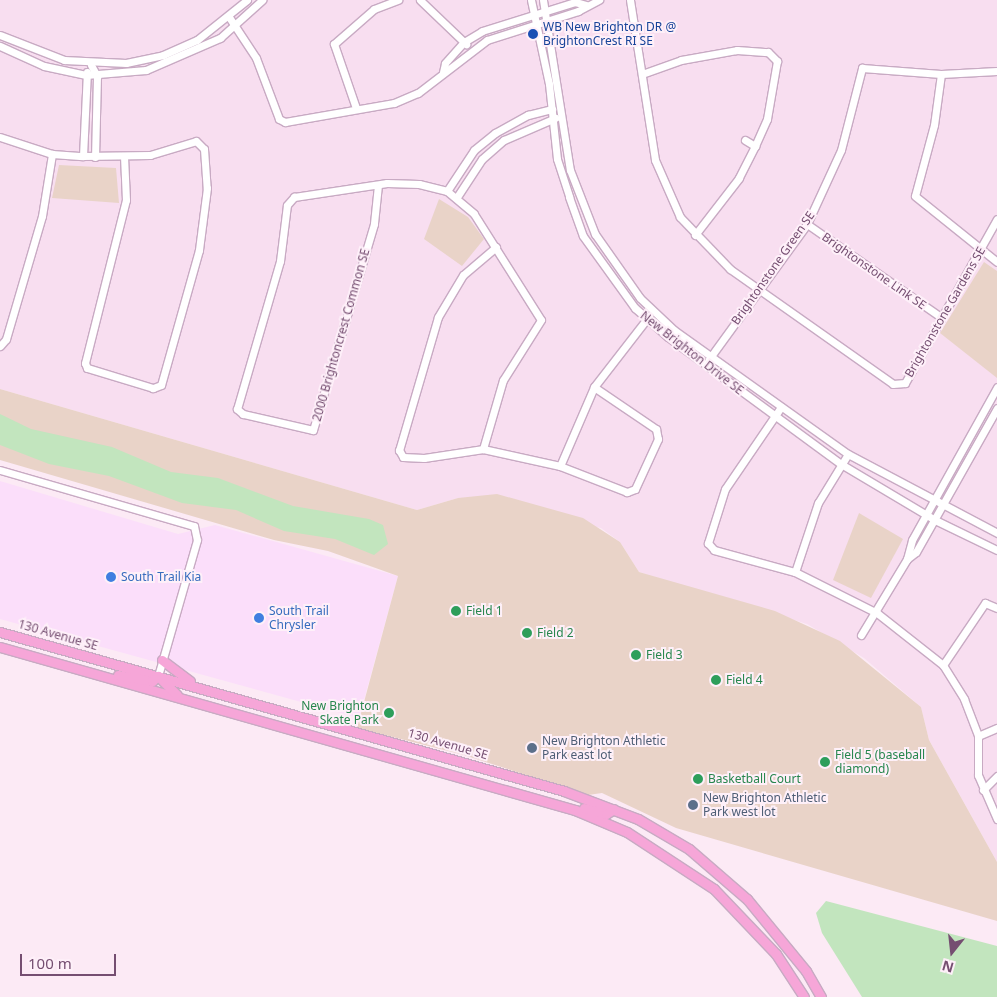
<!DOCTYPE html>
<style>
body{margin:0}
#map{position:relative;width:997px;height:997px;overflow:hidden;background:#fceaf5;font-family:"Noto Sans",sans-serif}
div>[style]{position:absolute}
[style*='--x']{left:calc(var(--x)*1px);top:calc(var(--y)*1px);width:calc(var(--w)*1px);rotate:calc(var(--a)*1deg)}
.residential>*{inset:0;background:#f8def0}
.commercial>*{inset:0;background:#fbdefa}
.green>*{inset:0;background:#e9d3c8}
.water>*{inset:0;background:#c2e5be}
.roads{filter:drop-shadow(1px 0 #c8aac3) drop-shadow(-1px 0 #c8aac3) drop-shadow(0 1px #c8aac3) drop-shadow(0 -1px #c8aac3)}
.minor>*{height:7px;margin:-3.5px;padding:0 3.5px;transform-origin:3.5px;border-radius:3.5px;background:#fff}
.major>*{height:9px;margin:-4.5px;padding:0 4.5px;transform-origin:4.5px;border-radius:4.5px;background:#f6a6d8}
.dots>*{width:14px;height:14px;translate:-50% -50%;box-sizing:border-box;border:2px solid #fef0f9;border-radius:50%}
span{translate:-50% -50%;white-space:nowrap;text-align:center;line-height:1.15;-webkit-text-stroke:4px #fef0f9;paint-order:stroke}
.transit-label{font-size:12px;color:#164399}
.left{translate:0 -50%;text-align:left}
.street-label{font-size:12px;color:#754e71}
.shop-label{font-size:12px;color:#366cbe}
.leisure-label{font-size:12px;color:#27864d}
.right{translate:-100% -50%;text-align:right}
.service-label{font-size:12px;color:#4e5e75}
.north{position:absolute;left:927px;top:927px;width:50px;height:50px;-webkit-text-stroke:4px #fef0f9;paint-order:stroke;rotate:196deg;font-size:14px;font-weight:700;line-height:20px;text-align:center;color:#754e71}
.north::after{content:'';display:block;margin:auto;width:18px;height:22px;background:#754e71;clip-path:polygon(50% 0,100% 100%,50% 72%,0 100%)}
.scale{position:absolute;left:20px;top:954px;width:96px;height:22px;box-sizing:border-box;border:2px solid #754e71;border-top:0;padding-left:6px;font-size:15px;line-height:18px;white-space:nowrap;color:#754e71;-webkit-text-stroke:4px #fef0f9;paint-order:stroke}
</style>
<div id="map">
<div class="residential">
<i style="clip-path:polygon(0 0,997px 0,997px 862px,929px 740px,921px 707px,864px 658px,807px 624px,639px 572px,620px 542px,601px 528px,458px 498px,417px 510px,0 389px)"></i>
</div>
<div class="commercial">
<i style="clip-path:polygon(0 481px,178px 534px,215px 525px,398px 576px,359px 718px,0 619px)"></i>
</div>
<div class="green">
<i style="clip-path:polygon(59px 165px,116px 168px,119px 203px,52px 198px)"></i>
<i style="clip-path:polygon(439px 199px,468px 217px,484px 239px,462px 266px,424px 239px)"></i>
<i style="clip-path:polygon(984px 262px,997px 271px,997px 378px,940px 333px)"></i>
<i style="clip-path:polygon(0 389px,417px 510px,458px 498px,497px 494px,583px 518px,620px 542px,639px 572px,775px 611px,840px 641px,921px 707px,929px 740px,997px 862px,997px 921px,676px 828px,602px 793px,588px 795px,464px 755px,357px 728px,398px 576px,328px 551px,274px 540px,0 460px)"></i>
<i style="clip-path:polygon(859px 513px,903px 539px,871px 598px,833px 580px)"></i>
</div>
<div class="water">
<i style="clip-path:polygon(0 414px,31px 429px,112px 447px,171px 472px,218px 478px,293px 506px,369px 519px,383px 525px,388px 544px,374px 555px,335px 539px,284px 531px,236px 510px,182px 503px,109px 476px,49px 464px,0 445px)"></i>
<i style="clip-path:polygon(826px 901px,997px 946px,997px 997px,862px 997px,822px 933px,816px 913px)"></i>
</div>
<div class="roads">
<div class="minor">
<i style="--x:420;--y:0;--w:64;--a:43.7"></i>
<i style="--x:531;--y:0;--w:86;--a:77.9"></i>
<i style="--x:549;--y:84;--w:75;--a:83.9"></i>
<i style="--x:557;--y:159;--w:40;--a:72"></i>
<i style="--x:569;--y:197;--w:41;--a:70.3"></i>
<i style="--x:583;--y:236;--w:89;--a:54.2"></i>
<i style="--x:635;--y:308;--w:44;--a:41.3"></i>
<i style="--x:668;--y:337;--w:215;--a:36.3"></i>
<i style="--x:841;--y:464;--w:109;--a:30.8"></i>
<i style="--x:935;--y:520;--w:69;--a:25.8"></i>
<i style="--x:543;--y:0;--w:172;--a:81"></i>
<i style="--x:570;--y:170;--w:69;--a:68.7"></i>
<i style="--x:595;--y:234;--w:78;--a:54.9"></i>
<i style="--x:640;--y:298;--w:47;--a:43.3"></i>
<i style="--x:674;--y:330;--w:214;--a:35.5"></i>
<i style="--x:848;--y:454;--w:169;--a:27.9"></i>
<i style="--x:630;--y:0;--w:162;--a:81.1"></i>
<i style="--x:655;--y:160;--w:62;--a:66.3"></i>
<i style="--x:680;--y:217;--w:72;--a:46.1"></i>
<i style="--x:730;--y:269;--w:199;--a:35.2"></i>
<i style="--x:893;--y:384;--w:12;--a:-5"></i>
<i style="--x:905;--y:383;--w:188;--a:-60.7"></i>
<i style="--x:229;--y:17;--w:49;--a:56.6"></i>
<i style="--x:256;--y:58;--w:65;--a:69.3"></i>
<i style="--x:279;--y:119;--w:7;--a:27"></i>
<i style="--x:285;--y:122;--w:111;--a:-9.9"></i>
<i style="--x:394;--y:103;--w:26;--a:-23"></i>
<i style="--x:418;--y:93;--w:87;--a:-37.5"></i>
<i style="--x:487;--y:40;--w:96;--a:-17.7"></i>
<i style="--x:578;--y:11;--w:24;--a:-28"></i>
<i style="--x:0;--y:35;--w:69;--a:21.3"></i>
<i style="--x:64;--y:60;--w:62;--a:2.8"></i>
<i style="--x:126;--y:63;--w:38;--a:-12"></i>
<i style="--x:163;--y:55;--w:37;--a:-24"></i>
<i style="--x:197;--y:40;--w:64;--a:-38.7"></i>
<i style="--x:0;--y:46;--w:48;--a:24.4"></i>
<i style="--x:44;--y:66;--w:43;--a:12.1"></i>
<i style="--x:86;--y:75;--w:60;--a:-4.8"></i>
<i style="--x:146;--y:70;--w:81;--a:-23.4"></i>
<i style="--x:220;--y:38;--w:57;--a:-42.1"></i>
<i style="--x:91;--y:65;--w:13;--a:61"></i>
<i style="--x:97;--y:76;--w:81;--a:91.4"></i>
<i style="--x:443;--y:72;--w:9;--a:-77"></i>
<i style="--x:445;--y:63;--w:28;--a:-48"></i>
<i style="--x:464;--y:42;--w:21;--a:-31"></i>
<i style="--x:482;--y:31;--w:97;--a:-17.3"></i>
<i style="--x:575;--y:2;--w:11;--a:15"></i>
<i style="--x:642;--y:74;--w:41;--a:-19.7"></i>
<i style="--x:681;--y:60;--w:57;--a:-10.1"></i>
<i style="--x:737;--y:50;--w:31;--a:4"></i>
<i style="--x:768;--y:52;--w:13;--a:45"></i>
<i style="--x:777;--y:61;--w:59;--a:99.8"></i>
<i style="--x:767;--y:119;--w:30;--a:114"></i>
<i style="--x:755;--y:146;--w:36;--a:117"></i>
<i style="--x:739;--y:178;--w:72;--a:127.7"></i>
<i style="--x:941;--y:74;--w:51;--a:97.8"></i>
<i style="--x:934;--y:125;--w:73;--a:105"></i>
<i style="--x:915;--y:196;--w:105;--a:38.8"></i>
<i style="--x:356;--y:108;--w:68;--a:-109"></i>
<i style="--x:334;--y:44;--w:53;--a:-41.2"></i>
<i style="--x:374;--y:9;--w:26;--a:-21"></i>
<i style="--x:0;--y:137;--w:55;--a:18.1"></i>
<i style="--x:52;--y:154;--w:31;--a:4"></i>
<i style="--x:83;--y:156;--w:67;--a:-0.9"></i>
<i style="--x:150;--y:155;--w:48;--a:-16.9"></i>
<i style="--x:196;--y:141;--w:11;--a:45"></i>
<i style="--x:204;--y:149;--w:39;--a:86"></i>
<i style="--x:207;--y:188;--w:63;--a:97.4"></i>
<i style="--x:199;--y:250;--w:140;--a:105.7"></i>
<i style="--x:161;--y:385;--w:9;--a:159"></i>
<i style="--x:153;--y:388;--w:69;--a:-163.1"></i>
<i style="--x:87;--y:368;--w:5;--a:-112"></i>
<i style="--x:85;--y:363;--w:168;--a:-75.9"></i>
<i style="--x:126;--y:200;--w:44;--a:-92.6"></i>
<i style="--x:745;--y:140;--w:12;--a:31"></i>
<i style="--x:83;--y:156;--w:84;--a:-87.3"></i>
<i style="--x:378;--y:185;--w:39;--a:96"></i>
<i style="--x:374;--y:224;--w:215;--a:106.5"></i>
<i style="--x:313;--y:430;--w:72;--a:-167.1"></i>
<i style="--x:243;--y:414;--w:8;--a:-140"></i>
<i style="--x:237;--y:409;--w:154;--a:-73.8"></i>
<i style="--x:280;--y:261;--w:56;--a:-82.9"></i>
<i style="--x:287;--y:205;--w:11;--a:-49"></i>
<i style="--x:294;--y:197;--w:94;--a:-8.6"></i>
<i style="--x:387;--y:183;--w:32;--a:2"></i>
<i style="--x:419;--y:184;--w:29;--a:14"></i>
<i style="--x:447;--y:191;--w:35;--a:40"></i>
<i style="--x:474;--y:214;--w:125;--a:57.7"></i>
<i style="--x:541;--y:320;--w:71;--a:122.3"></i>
<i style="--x:503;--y:380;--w:72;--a:106.2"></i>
<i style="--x:447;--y:191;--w:49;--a:-56.6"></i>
<i style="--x:474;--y:150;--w:27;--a:-39"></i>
<i style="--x:495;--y:133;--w:38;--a:-29"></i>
<i style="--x:528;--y:115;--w:25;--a:-14"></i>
<i style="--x:457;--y:197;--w:45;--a:-56.7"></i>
<i style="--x:482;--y:159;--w:29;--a:-41"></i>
<i style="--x:504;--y:140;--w:56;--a:-23.3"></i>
<i style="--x:807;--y:224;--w:163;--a:34.8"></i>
<i style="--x:496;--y:247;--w:43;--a:139.7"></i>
<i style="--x:463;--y:275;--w:49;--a:120.8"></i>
<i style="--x:438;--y:317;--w:139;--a:106.3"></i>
<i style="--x:399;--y:450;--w:8;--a:60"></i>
<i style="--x:403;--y:457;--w:21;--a:3"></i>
<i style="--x:424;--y:458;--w:60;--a:-8.7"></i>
<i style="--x:483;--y:449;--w:79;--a:12.4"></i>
<i style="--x:0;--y:346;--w:9;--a:-49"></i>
<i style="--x:6;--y:339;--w:128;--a:-73.7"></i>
<i style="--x:42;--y:216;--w:63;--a:-80.8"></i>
<i style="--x:709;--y:359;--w:167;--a:-54"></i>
<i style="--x:807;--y:224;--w:81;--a:-65.3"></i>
<i style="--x:841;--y:150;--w:85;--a:-75.6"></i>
<i style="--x:862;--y:68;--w:79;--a:4.3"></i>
<i style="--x:941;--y:74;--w:56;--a:-3.1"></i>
<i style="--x:594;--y:387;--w:75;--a:34.1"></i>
<i style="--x:656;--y:429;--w:10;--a:79"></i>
<i style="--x:658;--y:439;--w:55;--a:114.7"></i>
<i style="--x:635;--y:489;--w:9;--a:159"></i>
<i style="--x:627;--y:492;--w:72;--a:-158.8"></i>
<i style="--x:560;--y:466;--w:86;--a:-66.7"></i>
<i style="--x:594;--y:387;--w:90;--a:-52.2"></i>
<i style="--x:781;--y:407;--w:99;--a:124.3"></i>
<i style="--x:725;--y:489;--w:57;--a:107.5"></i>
<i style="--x:708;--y:543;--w:9;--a:49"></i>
<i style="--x:714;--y:550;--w:84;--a:15.2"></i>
<i style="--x:795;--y:572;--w:92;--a:26.6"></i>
<i style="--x:877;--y:613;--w:84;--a:38.2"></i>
<i style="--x:943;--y:665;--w:40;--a:58"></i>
<i style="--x:964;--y:699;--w:40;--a:69"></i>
<i style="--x:978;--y:736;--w:21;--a:-23"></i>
<i style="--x:0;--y:470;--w:202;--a:16.1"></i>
<i style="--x:194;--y:526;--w:14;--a:78"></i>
<i style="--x:197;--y:540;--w:141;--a:106"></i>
<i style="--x:907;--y:559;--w:20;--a:-75"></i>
<i style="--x:912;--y:540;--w:175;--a:-60.9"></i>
<i style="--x:795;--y:572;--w:73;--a:-71.6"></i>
<i style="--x:818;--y:503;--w:57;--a:-58.5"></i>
<i style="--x:861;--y:635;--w:89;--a:-58.8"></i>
<i style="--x:907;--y:559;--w:11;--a:-38"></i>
<i style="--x:916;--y:552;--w:165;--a:-60.6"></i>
<i style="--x:943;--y:665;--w:75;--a:-55.9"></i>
<i style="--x:985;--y:603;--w:13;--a:23"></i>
<i style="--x:978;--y:736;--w:39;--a:90"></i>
<i style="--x:978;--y:775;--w:48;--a:66.6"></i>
<i style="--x:983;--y:790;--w:20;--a:-45"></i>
</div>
<div class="major">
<i style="--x:0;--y:632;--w:586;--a:15.74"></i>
<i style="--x:564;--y:791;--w:79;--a:20.7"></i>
<i style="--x:638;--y:819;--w:59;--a:30.5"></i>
<i style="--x:689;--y:849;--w:77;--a:40.8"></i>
<i style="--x:747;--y:899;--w:93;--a:50.7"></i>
<i style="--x:806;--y:971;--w:30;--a:60"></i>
<i style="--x:0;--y:647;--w:598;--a:15.83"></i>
<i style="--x:575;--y:810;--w:56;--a:22.9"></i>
<i style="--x:627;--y:832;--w:104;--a:33.2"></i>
<i style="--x:714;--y:889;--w:90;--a:46.4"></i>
<i style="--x:776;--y:954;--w:51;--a:56.9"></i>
<i style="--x:162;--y:660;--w:35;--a:37"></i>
<i style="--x:118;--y:675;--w:35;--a:10"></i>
<i style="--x:152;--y:681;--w:8;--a:-40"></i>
<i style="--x:158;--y:676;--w:27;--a:45"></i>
<i style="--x:584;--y:808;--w:23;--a:15"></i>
<i style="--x:606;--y:814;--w:9;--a:-32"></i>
</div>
</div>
<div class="dots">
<i style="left:533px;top:34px;background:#1a4fb4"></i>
<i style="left:111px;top:577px;background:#3f7fe0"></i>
<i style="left:456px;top:611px;background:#2e9e5b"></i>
<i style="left:259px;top:618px;background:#3f7fe0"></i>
<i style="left:527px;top:633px;background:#2e9e5b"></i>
<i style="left:636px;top:655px;background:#2e9e5b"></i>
<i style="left:716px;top:680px;background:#2e9e5b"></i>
<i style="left:389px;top:713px;background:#2e9e5b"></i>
<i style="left:532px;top:748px;background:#5c6f8a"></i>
<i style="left:825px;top:762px;background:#2e9e5b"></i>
<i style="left:698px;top:779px;background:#2e9e5b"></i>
<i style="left:693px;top:805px;background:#5c6f8a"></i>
</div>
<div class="transit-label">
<span class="left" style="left:543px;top:34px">WB New Brighton DR @<br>BrightonCrest RI SE</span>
</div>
<div class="street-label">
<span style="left:773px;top:268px;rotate:-55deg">Brightonstone Green SE</span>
<span style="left:874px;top:271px;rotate:35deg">Brightonstone Link SE</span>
<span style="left:945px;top:312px;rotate:-60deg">Brightonstone Gardens SE</span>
<span style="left:341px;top:335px;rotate:-74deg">2000 Brightoncrest Common SE</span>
<span style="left:692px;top:353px;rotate:38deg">New Brighton Drive SE</span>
<span style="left:58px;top:635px;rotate:16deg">130 Avenue SE</span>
<span style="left:448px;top:744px;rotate:16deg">130 Avenue SE</span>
</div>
<div class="shop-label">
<span class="left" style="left:121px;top:577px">South Trail Kia</span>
<span class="left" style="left:269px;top:618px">South Trail<br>Chrysler</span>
</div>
<div class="leisure-label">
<span class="left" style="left:466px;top:611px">Field 1</span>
<span class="left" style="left:537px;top:633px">Field 2</span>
<span class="left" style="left:646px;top:655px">Field 3</span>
<span class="left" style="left:726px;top:680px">Field 4</span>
<span class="right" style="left:379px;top:713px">New Brighton<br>Skate Park</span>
<span class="left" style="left:835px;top:762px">Field 5 (baseball<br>diamond)</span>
<span class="left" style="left:708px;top:779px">Basketball Court</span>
</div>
<div class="service-label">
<span class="left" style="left:542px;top:748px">New Brighton Athletic<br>Park east lot</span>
<span class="left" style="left:703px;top:805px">New Brighton Athletic<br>Park west lot</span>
</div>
<div class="north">N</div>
<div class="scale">100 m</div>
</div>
